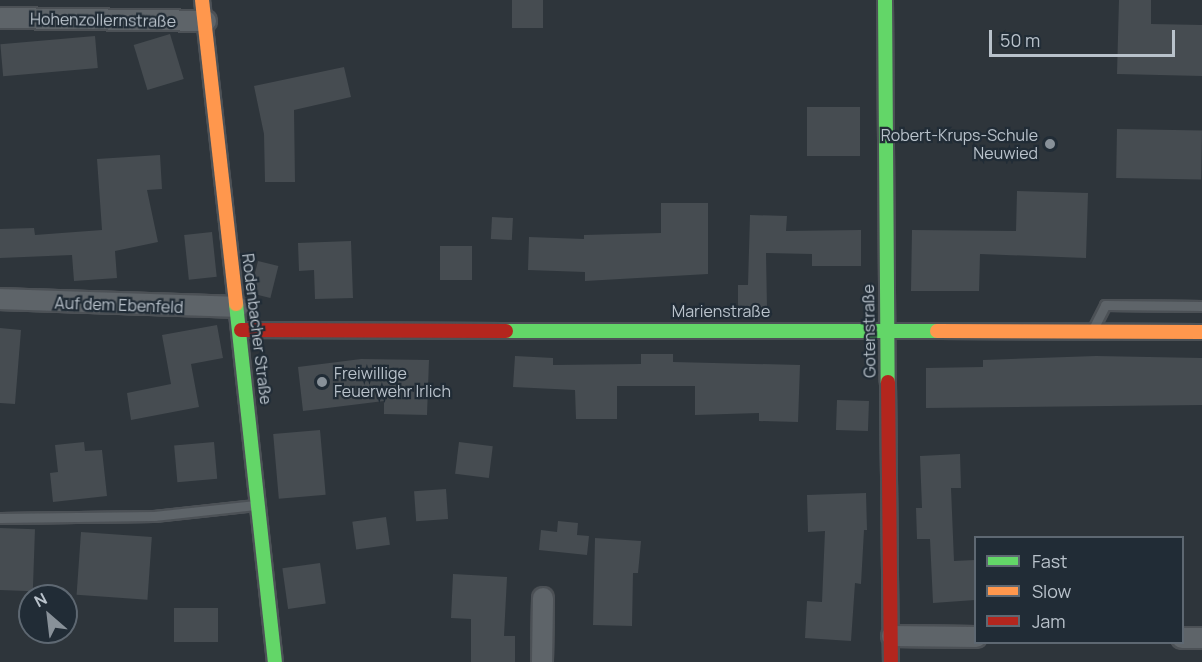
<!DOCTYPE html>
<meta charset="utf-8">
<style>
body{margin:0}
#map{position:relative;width:1202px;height:662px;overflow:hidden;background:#2e353b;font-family:Manrope,sans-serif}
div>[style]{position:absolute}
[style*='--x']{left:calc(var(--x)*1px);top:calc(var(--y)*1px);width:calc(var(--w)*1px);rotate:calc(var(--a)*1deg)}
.building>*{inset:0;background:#464c51;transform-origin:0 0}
.roads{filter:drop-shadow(2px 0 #4c5156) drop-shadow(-2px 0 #4c5156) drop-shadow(0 2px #4c5156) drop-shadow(0 -2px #4c5156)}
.lane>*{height:9px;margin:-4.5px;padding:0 4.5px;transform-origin:4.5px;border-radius:4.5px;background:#5e6469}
.street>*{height:20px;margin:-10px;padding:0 10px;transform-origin:10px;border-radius:10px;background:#5e6469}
.fast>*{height:14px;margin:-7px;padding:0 7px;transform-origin:7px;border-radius:7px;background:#63d668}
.slow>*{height:14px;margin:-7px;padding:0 7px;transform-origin:7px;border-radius:7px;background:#ff974d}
.jam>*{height:14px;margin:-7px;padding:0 7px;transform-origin:7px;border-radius:7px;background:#b3261e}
.dots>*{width:16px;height:16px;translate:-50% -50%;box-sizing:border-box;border:3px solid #212c36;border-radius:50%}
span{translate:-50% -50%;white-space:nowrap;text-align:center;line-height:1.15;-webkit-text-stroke:4.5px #212c36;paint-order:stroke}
.street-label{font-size:16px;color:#b9c2cb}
.poi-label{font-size:16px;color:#b9c2cb}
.right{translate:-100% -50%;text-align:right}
.left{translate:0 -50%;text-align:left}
.legend{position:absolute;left:974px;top:536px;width:210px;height:108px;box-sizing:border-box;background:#212c36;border:2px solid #5e6872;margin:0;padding:8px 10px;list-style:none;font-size:18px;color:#b9c2cb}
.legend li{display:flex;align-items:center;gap:12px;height:30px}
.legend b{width:30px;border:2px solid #5e6872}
.north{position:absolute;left:18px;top:584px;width:60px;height:60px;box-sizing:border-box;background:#212c36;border:2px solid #5e6872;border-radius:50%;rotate:332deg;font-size:16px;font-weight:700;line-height:24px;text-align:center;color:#b9c2cb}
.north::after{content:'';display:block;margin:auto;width:21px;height:27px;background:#889199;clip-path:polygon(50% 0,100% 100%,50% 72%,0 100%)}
.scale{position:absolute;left:989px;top:30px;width:186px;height:27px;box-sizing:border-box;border:3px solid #b9c2cb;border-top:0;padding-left:8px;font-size:18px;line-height:21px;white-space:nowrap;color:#b9c2cb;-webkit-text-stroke:4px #212c36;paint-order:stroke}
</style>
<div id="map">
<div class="building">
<i style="left:512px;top:0;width:31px;height:28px"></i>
<i style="clip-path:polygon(1119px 0,1151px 0,1151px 24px,1202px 25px,1202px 76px,1117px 74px)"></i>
<i style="left:170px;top:34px;width:47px;height:38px;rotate:73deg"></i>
<i style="left:95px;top:36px;width:32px;height:95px;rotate:85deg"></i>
<i style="clip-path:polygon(344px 67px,351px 97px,294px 110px,295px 182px,265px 182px,264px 134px,254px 86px)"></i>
<i style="left:807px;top:107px;width:53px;height:49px"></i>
<i style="left:1117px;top:129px;width:85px;height:49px;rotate:1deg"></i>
<i style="clip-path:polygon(160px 155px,162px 189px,147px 190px,158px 242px,115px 251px,117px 278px,74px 281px,72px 255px,0 258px,0 229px,34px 228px,35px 235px,102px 230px,97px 159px)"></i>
<i style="clip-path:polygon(1017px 191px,1088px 193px,1086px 258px,980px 254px,979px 291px,911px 291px,912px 230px,1016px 231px)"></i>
<i style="clip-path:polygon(661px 203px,708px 203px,708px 274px,585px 281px,585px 272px,528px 270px,529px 237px,584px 239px,584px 235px,661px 233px)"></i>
<i style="clip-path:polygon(750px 215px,787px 216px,786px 231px,861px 230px,861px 266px,812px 266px,812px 254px,766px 253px,767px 309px,738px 309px,738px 285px,748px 285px)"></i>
<i style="left:492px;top:217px;width:21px;height:22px;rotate:3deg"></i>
<i style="left:212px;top:232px;width:45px;height:28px;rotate:84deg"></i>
<i style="clip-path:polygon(351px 241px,353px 298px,315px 299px,314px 270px,299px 271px,298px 243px)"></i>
<i style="left:440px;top:246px;width:32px;height:34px"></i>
<i style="left:258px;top:261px;width:21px;height:33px;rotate:14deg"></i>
<i style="clip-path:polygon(217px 325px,223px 358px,191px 364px,199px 407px,131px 420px,127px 393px,171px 384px,162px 335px)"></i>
<i style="clip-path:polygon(0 328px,21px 330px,15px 404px,0 403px)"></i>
<i style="clip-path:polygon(641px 354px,673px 354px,673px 362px,800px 365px,798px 422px,759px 421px,759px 413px,695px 415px,695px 386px,617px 386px,617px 419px,576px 419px,575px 390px,513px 387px,515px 356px,553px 358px,553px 365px,641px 364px)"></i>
<i style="clip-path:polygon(1096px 356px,1202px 358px,1202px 405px,926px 408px,926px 368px,983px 367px,983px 360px)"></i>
<i style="clip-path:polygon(361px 359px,429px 360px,427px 415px,384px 414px,384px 401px,303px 411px,298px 367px)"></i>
<i style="left:837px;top:400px;width:32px;height:30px;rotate:2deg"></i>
<i style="left:320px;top:430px;width:65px;height:47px;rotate:85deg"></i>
<i style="clip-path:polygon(84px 442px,85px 451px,102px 450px,107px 496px,53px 502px,50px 473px,58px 472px,55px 445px)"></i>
<i style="left:214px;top:442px;width:37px;height:40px;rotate:85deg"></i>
<i style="left:459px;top:442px;width:34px;height:32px;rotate:7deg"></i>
<i style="clip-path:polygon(960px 454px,961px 488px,951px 488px,954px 561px,975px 560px,975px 600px,933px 603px,930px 539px,917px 539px,916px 508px,922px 508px,920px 456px)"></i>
<i style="left:446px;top:489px;width:30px;height:32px;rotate:86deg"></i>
<i style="clip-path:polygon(866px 493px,867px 530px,864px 530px,861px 584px,855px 583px,851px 641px,805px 638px,807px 601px,822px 602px,825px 531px,808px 532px,807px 495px)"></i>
<i style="left:386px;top:517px;width:28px;height:34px;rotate:82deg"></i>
<i style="clip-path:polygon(558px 521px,578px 523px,577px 535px,589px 536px,587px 555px,539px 550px,541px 530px,557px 532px)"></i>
<i style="left:0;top:528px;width:35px;height:62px;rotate:2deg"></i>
<i style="left:81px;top:532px;width:71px;height:63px;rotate:4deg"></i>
<i style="clip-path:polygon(595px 538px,641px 541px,638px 573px,633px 573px,632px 626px,593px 625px)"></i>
<i style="left:320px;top:563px;width:41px;height:38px;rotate:82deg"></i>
<i style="clip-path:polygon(453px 574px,507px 577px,504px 636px,515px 636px,515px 662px,471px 662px,471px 619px,451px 618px)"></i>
<i style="left:174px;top:608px;width:44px;height:34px"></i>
</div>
<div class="roads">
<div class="lane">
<i style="--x:1093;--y:329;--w:27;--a:-63"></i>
<i style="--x:1105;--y:305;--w:97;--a:0.6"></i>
<i style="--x:0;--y:518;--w:154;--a:-0.7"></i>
<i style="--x:154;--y:516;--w:102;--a:-6.2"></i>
</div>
<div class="street">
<i style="--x:0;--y:18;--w:206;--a:0.8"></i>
<i style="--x:0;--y:299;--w:238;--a:1.9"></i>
<i style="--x:892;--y:636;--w:84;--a:0.7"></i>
<i style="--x:1182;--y:638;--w:20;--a:0"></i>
<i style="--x:542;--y:662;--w:64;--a:-89.1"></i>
</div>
<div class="fast">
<i style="--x:885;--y:0;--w:382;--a:89.6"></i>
<i style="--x:236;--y:304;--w:360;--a:83.8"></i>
<i style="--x:506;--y:331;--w:431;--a:0"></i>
</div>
<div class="slow">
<i style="--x:202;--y:0;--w:306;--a:83.6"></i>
<i style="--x:937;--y:331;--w:265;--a:0.2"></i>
</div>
<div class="jam">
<i style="--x:241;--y:330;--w:265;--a:0.2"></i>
<i style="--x:888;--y:382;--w:280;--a:89.4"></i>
</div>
</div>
<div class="dots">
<i style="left:1050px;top:144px;background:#889199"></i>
<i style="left:322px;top:382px;background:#889199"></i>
</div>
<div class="street-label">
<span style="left:103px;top:20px;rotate:1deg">Hohenzollernstraße</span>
<span style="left:119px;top:305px;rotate:2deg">Auf dem Ebenfeld</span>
<span style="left:721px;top:311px">Marienstraße</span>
<span style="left:257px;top:329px;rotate:83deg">Rodenbacher Straße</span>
<span style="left:869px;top:331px;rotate:-91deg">Gotenstraße</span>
</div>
<div class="poi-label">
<span class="right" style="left:1038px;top:144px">Robert-Krups-Schule<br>Neuwied</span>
<span class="left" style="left:334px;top:382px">Freiwillige<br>Feuerwehr Irlich</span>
</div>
<ul class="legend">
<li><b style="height:8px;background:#63d668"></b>Fast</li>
<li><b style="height:8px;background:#ff974d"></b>Slow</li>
<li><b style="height:8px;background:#b3261e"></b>Jam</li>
</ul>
<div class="north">N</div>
<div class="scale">50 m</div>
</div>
